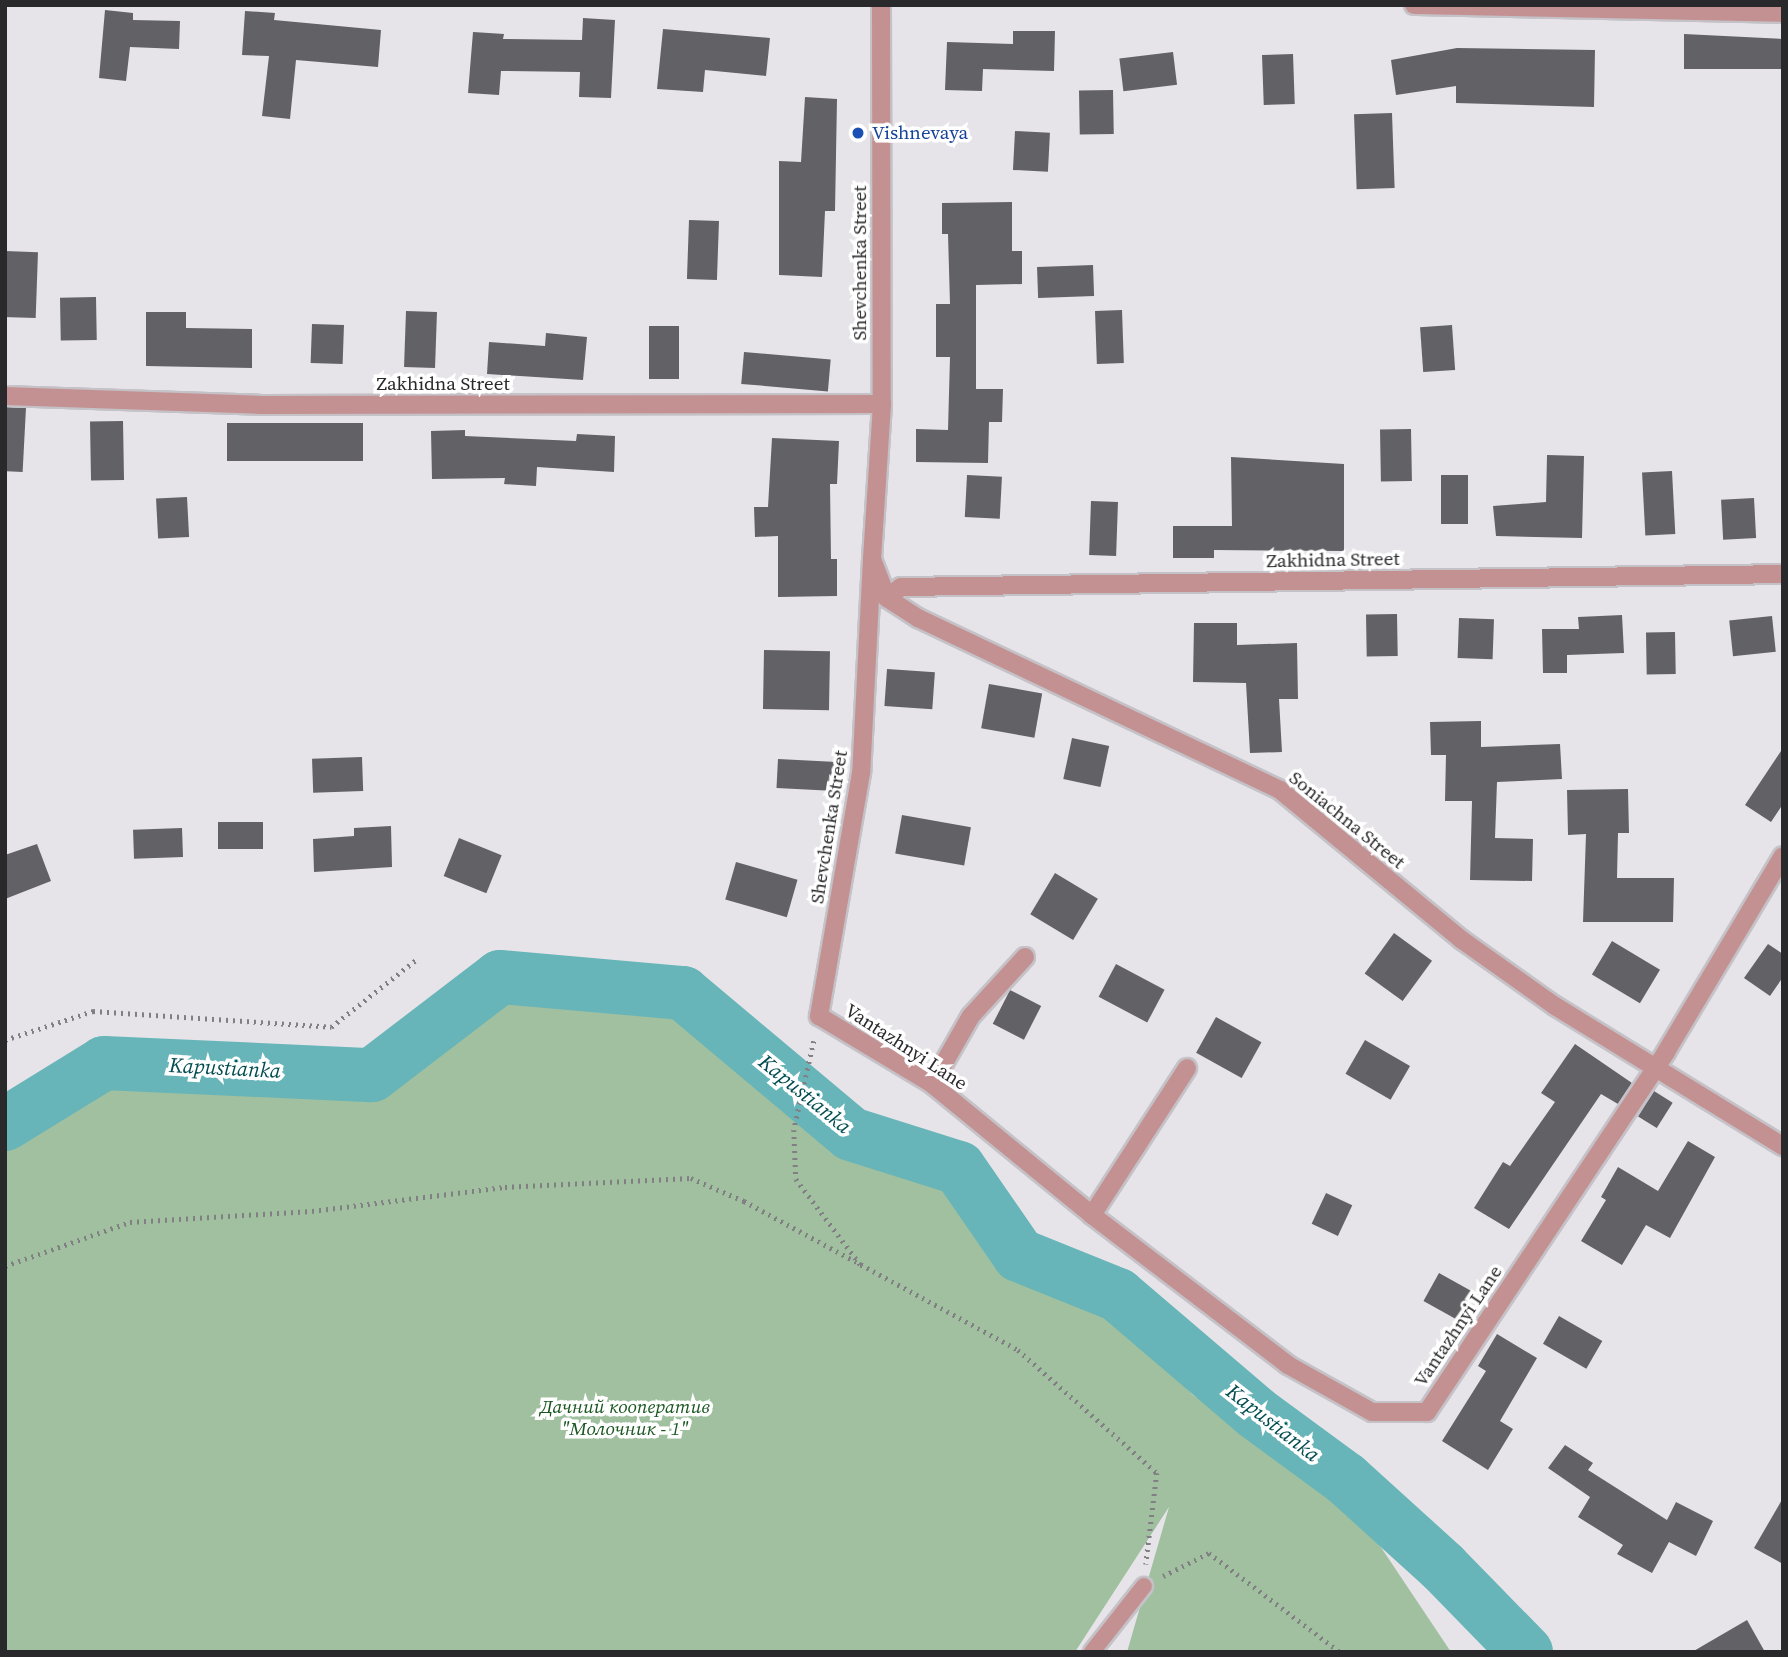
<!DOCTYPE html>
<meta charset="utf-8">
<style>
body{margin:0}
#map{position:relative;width:1788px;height:1657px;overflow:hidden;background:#e6e4e9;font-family:"Source Serif 4",serif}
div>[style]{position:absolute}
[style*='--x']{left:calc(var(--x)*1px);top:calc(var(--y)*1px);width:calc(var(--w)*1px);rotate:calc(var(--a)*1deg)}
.green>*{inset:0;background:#a0c0a0}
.river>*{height:54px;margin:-27px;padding:0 27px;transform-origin:27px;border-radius:27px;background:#67b5b8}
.building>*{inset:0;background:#626166;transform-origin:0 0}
.path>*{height:4.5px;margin-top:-2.25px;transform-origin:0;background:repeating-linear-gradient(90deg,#817f83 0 2px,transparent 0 7px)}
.roads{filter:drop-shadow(2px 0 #c4c2c7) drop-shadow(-2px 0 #c4c2c7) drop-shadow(0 2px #c4c2c7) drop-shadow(0 -2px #c4c2c7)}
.service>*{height:16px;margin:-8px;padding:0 8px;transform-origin:8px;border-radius:8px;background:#c49192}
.minor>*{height:18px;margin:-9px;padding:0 9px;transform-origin:9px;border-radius:9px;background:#c49192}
.tertiary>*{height:18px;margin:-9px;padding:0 9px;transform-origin:9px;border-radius:9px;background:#c49192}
.dots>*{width:19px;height:19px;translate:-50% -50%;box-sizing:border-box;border:4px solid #fff;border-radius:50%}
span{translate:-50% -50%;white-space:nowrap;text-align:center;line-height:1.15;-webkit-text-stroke:7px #fff;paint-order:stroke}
.transit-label{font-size:19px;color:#164399}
.left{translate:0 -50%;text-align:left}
.street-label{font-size:19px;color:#29282a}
.park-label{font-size:19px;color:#19561f;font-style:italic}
.water-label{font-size:21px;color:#014c4f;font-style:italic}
.frame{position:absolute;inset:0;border:7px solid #29282a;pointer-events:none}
</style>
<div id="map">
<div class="green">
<i style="clip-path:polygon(500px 1003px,673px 1012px,834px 1149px,951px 1187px,1004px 1273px,1113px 1314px,1193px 1395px,1346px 1495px,1451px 1652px,1127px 1652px,1169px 1507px,1075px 1652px,5px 1652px,5px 1145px,87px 1088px,385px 1089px)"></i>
</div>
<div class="river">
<i style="--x:5;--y:1124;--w:116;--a:-31.6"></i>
<i style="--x:104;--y:1063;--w:268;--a:2.6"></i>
<i style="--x:372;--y:1075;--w:161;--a:-37.4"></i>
<i style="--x:500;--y:977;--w:184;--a:5"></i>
<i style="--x:683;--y:993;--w:219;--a:40"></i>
<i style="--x:851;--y:1134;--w:113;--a:17.5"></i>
<i style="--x:959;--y:1168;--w:106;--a:55.4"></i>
<i style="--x:1019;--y:1255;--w:107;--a:22"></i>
<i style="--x:1118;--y:1295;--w:182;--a:40.5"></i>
<i style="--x:1256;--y:1413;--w:112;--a:36.3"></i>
<i style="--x:1346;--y:1479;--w:131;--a:42.2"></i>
<i style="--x:1443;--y:1567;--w:119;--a:45.7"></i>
</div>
<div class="building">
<i style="clip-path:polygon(105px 10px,133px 13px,133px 20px,180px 21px,179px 49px,130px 47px,126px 81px,99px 78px)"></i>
<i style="clip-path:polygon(245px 11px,275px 13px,274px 20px,381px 30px,378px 67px,296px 60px,290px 119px,262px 116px,269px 56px,242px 55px)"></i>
<i style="clip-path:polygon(583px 18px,615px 20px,611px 98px,579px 97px,580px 72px,501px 71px,499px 95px,468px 93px,473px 32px,504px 34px,503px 39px,582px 40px)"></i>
<i style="clip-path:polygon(663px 29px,770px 38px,766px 76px,705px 70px,703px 92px,657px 89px)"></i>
<i style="clip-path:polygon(1013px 31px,1055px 31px,1054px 71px,983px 69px,982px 91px,945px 90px,947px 42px,1013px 44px)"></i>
<i style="clip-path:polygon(1684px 34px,1783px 39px,1783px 69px,1684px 69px)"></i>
<i style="clip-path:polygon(1457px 48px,1595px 50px,1594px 107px,1456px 103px,1456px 86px,1396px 95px,1391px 60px)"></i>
<i style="left:1173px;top:52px;width:33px;height:54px;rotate:83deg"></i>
<i style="left:1293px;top:54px;width:50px;height:31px;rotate:88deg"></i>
<i style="left:1113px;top:90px;width:44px;height:34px;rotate:89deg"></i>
<i style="clip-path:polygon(805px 97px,837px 99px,835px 211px,825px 211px,822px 277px,779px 275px,779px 161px,801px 162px)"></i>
<i style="left:1392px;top:113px;width:75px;height:38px;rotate:88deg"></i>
<i style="left:1015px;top:131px;width:35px;height:39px;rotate:3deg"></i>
<i style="clip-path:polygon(1012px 202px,1012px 251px,1022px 251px,1022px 284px,976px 285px,976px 389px,1003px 389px,1002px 422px,989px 422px,988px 463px,916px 462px,916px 429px,948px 430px,950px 357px,936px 357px,936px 304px,950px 304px,948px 234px,942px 234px,942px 203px)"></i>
<i style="left:689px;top:220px;width:30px;height:59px;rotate:2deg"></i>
<i style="left:5px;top:251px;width:33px;height:66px;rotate:2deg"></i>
<i style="left:1093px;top:265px;width:31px;height:56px;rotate:88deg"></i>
<i style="left:96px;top:297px;width:43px;height:36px;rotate:89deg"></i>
<i style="left:1122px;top:310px;width:53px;height:27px;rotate:88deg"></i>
<i style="left:406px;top:311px;width:31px;height:56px;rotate:2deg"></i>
<i style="clip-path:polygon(146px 312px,186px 312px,186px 328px,252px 329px,252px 368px,146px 366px)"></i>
<i style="left:312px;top:324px;width:32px;height:39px;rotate:2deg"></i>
<i style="left:1452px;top:325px;width:45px;height:32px;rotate:86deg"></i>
<i style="left:649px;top:326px;width:30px;height:53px"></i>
<i style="clip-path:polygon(546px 333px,587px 337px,583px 380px,487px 374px,489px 342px,545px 346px)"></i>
<i style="left:744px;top:352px;width:87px;height:32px;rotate:5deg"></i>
<i style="left:5px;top:407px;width:21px;height:64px;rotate:3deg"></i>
<i style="left:123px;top:421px;width:59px;height:33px;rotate:89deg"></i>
<i style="left:363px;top:423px;width:38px;height:136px;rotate:90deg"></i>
<i style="left:1411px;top:429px;width:52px;height:31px;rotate:89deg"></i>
<i style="clip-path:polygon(465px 430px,465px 436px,576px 441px,577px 434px,615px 436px,614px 472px,537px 467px,536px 486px,504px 484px,505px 478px,432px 479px,431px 431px)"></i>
<i style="clip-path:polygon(772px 438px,839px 441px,837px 484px,830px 484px,831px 559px,837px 559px,837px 596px,778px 597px,778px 536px,755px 537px,754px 507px,768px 507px)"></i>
<i style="clip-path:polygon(1547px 455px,1584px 456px,1582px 538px,1496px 536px,1493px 506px,1546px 502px)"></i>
<i style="clip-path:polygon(1231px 457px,1344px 464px,1344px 551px,1214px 550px,1214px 558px,1173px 558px,1173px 526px,1232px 526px)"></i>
<i style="left:1672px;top:471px;width:63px;height:30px;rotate:87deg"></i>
<i style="left:967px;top:475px;width:35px;height:42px;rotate:3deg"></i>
<i style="left:1441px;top:475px;width:27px;height:49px"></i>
<i style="left:187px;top:497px;width:40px;height:31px;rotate:87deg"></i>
<i style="left:1754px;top:498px;width:40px;height:33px;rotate:87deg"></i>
<i style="left:1091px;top:501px;width:27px;height:54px;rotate:2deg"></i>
<i style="left:1397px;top:614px;width:42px;height:31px;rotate:89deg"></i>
<i style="clip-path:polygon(1622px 615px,1624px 653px,1567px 655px,1567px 673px,1543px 673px,1542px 629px,1579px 629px,1578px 617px)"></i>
<i style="left:1772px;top:616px;width:36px;height:43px;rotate:84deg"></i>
<i style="left:1459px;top:618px;width:35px;height:40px;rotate:2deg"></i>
<i style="clip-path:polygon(1194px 623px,1237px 623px,1237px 645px,1297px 643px,1298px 699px,1279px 699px,1282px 752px,1250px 753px,1246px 683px,1193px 682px)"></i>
<i style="left:1675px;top:632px;width:42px;height:29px;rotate:89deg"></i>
<i style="left:764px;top:650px;width:66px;height:59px;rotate:1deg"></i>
<i style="left:887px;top:669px;width:48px;height:37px;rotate:4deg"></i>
<i style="left:989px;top:684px;width:54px;height:45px;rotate:10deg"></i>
<i style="clip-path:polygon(1481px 721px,1481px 747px,1560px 744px,1562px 779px,1497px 782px,1495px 838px,1533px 839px,1532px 881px,1470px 880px,1472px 801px,1445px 801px,1446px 755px,1431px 755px,1430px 722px)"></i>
<i style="left:1072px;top:738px;width:38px;height:42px;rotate:12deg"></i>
<i style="clip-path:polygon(1783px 748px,1783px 804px,1771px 822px,1745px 805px)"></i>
<i style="left:362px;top:757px;width:34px;height:50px;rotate:88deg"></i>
<i style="left:778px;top:759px;width:59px;height:29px;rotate:3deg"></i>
<i style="clip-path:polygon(1628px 789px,1629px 833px,1618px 833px,1617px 878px,1674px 878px,1673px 922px,1583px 922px,1586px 834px,1568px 835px,1567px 790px)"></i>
<i style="left:902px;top:815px;width:70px;height:39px;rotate:10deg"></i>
<i style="left:218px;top:822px;width:45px;height:27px"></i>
<i style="clip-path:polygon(391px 826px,392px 867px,314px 872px,313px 839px,354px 836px,354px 828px)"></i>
<i style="left:182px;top:828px;width:29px;height:49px;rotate:88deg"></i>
<i style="left:459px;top:838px;width:46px;height:41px;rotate:22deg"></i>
<i style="clip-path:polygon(37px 844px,51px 881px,5px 899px,5px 855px)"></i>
<i style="left:736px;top:862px;width:64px;height:39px;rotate:16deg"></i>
<i style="left:1055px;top:873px;width:50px;height:48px;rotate:31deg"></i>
<i style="left:1394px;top:933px;width:47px;height:50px;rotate:36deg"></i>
<i style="left:1612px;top:941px;width:56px;height:39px;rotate:31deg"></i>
<i style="clip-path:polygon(1768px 944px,1783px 954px,1783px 977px,1770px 996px,1744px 978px)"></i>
<i style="left:1116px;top:964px;width:55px;height:37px;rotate:28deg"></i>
<i style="left:1010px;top:990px;width:35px;height:38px;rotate:27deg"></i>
<i style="left:1216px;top:1017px;width:52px;height:41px;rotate:29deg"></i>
<i style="left:1365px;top:1040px;width:52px;height:39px;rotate:30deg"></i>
<i style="clip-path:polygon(1575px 1044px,1632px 1083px,1618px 1104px,1601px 1094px,1509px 1229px,1474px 1208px,1503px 1162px,1510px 1166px,1555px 1102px,1541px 1093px)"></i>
<i style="left:1654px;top:1091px;width:22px;height:30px;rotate:32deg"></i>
<i style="clip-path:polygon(1688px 1141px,1715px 1157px,1670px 1238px,1646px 1225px,1622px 1265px,1581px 1241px,1606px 1200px,1601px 1197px,1618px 1167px,1658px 1191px)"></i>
<i style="left:1326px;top:1193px;width:29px;height:34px;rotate:25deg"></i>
<i style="left:1439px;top:1273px;width:39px;height:32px;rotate:29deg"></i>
<i style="left:1559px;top:1316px;width:50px;height:32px;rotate:30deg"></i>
<i style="clip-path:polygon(1497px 1334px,1537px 1358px,1500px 1421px,1513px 1429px,1488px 1470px,1442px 1441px,1486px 1371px,1478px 1366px)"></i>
<i style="clip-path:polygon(1565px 1445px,1593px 1463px,1588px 1470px,1667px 1520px,1676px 1502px,1713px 1521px,1696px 1556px,1669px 1542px,1652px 1573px,1617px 1554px,1623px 1545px,1578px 1517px,1590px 1497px,1548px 1468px)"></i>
<i style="clip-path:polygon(1783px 1498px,1783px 1564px,1754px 1548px)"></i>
<i style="clip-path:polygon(1747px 1620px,1765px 1652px,1692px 1652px)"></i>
</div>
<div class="path">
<i style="--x:5;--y:1040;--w:93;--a:-18.2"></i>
<i style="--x:93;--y:1011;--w:239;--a:3.8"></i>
<i style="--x:331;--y:1027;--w:110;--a:-38.3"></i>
<i style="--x:814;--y:1041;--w:91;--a:102.7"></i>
<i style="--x:794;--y:1130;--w:49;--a:87.7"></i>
<i style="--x:796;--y:1179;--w:110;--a:53.1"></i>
<i style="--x:5;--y:1266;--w:133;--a:-19.4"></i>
<i style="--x:130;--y:1222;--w:182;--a:-3.5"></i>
<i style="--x:312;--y:1211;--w:194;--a:-7.1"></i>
<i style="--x:505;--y:1187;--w:186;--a:-2.8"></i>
<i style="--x:691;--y:1178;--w:58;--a:23.5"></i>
<i style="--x:744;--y:1201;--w:312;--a:28.5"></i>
<i style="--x:1018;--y:1350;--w:186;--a:41.5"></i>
<i style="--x:1157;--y:1473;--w:92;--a:96.9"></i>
<i style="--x:1163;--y:1576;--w:51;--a:-26.6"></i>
<i style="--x:1209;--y:1553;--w:164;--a:37.1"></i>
</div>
<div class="roads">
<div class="service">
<i style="--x:1092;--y:1652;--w:84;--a:-51.8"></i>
</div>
<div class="minor">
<i style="--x:1414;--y:5;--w:369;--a:1.2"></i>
<i style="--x:5;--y:396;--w:254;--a:2"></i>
<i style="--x:259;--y:405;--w:623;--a:-0.09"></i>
<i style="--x:872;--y:559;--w:214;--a:92.9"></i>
<i style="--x:861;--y:773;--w:247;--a:99.8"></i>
<i style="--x:819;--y:1016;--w:132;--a:31"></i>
<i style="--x:932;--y:1084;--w:207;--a:39.3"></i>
<i style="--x:1092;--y:1215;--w:247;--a:37.4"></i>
<i style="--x:1288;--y:1365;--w:96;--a:29.2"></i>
<i style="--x:1372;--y:1412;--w:55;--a:0"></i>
<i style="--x:1427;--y:1412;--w:432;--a:-56.4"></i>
<i style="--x:1666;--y:1052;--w:228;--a:-59.2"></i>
<i style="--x:887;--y:598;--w:18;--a:-38"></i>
<i style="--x:901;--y:587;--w:882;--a:-0.84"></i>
<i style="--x:932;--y:1084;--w:78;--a:-60.2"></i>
<i style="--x:971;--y:1016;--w:80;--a:-47.5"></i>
<i style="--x:1092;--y:1215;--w:175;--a:-57.1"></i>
</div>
<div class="tertiary">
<i style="--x:881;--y:5;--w:399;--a:89.9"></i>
<i style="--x:882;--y:404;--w:155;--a:93.7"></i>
<i style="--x:872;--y:559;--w:42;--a:69"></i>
<i style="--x:887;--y:598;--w:37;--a:33"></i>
<i style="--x:918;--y:618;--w:401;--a:25.4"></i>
<i style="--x:1280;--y:790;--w:236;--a:39.5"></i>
<i style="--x:1462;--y:940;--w:114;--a:35.4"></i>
<i style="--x:1555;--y:1006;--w:268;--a:31.6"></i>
</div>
</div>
<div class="dots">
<i style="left:858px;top:133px;background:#1a4fb4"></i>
</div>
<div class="transit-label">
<span class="left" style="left:872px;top:133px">Vishnevaya</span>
</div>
<div class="street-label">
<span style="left:860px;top:263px;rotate:-90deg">Shevchenka Street</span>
<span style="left:443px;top:384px">Zakhidna Street</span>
<span style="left:1333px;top:560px;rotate:-1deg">Zakhidna Street</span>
<span style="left:1347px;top:820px;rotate:39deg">Soniachna Street</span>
<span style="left:829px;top:827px;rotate:-81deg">Shevchenka Street</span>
<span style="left:906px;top:1047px;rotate:33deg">Vantazhnyi Lane</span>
<span style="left:1458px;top:1326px;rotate:-56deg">Vantazhnyi Lane</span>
</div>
<div class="park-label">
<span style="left:625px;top:1418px">Дачний кооператив<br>"Молочник - 1"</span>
</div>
<div class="water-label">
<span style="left:225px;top:1068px;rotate:3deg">Kapustianka</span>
<span style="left:805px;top:1094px;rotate:39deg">Kapustianka</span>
<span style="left:1273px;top:1423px;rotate:38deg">Kapustianka</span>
</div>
<div class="frame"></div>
</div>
